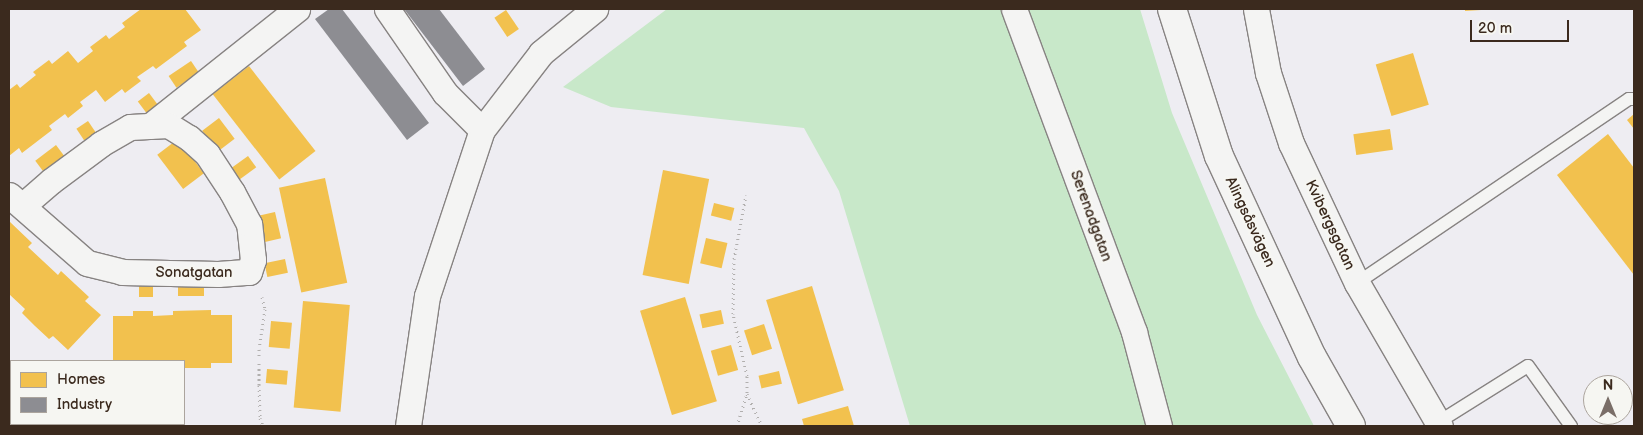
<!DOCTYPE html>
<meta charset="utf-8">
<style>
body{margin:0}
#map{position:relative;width:1643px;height:435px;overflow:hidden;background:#eeedf2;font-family:"Balsamiq Sans",sans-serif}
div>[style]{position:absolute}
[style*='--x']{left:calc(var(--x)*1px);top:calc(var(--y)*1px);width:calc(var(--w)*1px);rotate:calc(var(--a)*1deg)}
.green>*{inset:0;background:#c8e8c9}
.homes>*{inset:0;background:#f2c14e;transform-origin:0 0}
.industry>*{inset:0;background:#8d8d92}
.path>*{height:3px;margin-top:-1.5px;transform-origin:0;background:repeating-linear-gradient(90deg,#b1afae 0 1px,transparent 0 5px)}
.roads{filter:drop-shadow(1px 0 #878382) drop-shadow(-1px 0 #878382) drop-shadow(0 1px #878382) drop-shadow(0 -1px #878382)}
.service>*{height:12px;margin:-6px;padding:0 6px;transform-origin:6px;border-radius:6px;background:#f4f4f3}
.minor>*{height:25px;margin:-12.5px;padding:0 12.5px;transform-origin:12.5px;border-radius:12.5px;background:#f4f4f3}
.secondary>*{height:28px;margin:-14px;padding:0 14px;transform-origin:14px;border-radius:14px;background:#f4f4f3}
span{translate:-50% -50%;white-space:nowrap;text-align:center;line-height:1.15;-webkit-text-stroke:5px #f6f6f2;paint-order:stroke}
.street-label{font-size:15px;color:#3b2a1e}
.frame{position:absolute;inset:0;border:10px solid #3b2a1e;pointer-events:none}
.legend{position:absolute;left:10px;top:360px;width:175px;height:65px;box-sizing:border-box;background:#f6f6f2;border:1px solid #aba49d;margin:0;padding:6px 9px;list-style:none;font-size:15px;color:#3b2a1e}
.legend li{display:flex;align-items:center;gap:10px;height:25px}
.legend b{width:25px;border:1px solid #aba49d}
.north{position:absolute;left:1583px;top:375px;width:50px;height:50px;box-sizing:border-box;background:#f6f6f2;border:1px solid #aba49d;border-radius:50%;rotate:0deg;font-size:14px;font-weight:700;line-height:20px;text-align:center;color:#3b2a1e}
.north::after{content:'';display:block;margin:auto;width:18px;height:22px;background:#7a6e68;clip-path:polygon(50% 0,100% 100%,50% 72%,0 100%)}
.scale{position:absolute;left:1470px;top:20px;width:99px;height:22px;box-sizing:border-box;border:2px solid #3b2a1e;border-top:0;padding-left:6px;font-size:15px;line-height:18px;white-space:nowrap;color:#3b2a1e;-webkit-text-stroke:4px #f6f6f2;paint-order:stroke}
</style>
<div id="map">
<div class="green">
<i style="clip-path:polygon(667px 9px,1140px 9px,1172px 113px,1257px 315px,1314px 426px,910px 426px,839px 191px,804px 128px,611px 107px,563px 87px)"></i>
</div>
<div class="homes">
<i style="clip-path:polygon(141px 9px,185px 9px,201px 30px,184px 42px,187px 46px,156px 69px,153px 66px,137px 77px,141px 81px,125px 93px,122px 89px,105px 102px,96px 90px,80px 102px,83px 106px,68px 118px,65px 114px,49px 126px,52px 130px,22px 153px,19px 148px,9px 156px,9px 90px,17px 84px,20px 88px,36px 75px,33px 72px,49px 60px,52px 64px,68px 51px,78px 63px,93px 51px,90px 47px,106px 35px,109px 39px,125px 27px,122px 23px)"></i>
<i style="clip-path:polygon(1465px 9px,1481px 9px,1481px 10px,1465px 11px)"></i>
<i style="left:506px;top:10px;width:23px;height:14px;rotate:56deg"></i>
<i style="left:1413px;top:53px;width:54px;height:39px;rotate:73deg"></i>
<i style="left:191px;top:61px;width:14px;height:27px;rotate:56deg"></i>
<i style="left:249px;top:66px;width:108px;height:46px;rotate:52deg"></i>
<i style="left:149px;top:93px;width:15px;height:14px;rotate:53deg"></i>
<i style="clip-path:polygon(1634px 114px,1634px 129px,1627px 120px)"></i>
<i style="left:219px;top:118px;width:26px;height:21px;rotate:53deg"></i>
<i style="left:88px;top:121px;width:14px;height:14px;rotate:56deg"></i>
<i style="left:1390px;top:129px;width:21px;height:37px;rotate:82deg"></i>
<i style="clip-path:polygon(1608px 134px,1634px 168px,1634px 275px,1557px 175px)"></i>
<i style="left:178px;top:139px;width:43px;height:26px;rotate:53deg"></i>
<i style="left:56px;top:145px;width:15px;height:26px;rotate:53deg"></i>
<i style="left:248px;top:156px;width:14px;height:21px;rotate:54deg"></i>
<i style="left:663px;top:170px;width:47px;height:107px;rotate:11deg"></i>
<i style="left:325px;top:178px;width:107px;height:47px;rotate:78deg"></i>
<i style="left:714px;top:203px;width:21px;height:13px;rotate:14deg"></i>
<i style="left:275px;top:212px;width:27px;height:22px;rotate:77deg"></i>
<i style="clip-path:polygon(9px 221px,32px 243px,28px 247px,58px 275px,61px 271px,89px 297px,85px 301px,101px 315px,68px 350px,53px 336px,49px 339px,35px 326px,22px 313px,25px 309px,9px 294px)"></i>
<i style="left:706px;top:238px;width:22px;height:26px;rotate:13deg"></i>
<i style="left:285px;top:259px;width:14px;height:21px;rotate:78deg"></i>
<i style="left:178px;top:281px;width:26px;height:15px"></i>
<i style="left:139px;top:282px;width:14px;height:15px"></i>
<i style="left:812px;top:286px;width:109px;height:48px;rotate:73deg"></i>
<i style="left:685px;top:297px;width:109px;height:47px;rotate:73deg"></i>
<i style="left:303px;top:301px;width:47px;height:107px;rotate:5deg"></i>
<i style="clip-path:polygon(211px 310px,211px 315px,232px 315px,232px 363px,211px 363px,211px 368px,184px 368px,184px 361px,113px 361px,113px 316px,133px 316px,133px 311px,153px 311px,153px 316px,173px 315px,173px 311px)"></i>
<i style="left:721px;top:310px;width:14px;height:22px;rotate:78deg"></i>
<i style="left:271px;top:321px;width:21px;height:26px;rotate:5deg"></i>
<i style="left:764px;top:324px;width:26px;height:21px;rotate:72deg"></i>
<i style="left:731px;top:345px;width:26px;height:21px;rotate:74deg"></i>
<i style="left:267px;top:369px;width:21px;height:14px;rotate:5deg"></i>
<i style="left:779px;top:371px;width:13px;height:21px;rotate:77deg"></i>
<i style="clip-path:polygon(848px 406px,854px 426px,804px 426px,802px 419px)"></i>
</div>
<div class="industry">
<i style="clip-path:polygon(329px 9px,342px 9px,429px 123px,407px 140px,315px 19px)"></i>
<i style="clip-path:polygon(404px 9px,439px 9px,485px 69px,463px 86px)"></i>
</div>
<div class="path">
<i style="--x:262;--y:297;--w:12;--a:76"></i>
<i style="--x:265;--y:309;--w:40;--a:98.5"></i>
<i style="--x:259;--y:349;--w:36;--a:90"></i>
<i style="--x:259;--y:385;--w:33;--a:88"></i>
<i style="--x:260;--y:418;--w:9;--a:69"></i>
<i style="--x:747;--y:394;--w:35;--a:65"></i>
<i style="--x:737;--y:426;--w:34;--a:-73"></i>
<i style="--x:747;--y:393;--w:17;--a:-90"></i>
<i style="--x:747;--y:376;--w:64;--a:-102.7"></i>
<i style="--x:733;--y:314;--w:55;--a:-89"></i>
<i style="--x:734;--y:259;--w:65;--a:-79.4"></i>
</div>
<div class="roads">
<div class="service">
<i style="--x:1357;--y:283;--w:328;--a:-34.1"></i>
<i style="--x:1629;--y:99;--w:5;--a:0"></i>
<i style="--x:1437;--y:423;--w:107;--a:-32.1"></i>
<i style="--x:1528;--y:366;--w:74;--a:54.4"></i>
</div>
<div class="minor">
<i style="--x:387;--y:9;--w:102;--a:55.4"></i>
<i style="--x:445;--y:93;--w:52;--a:45"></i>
<i style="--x:1014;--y:9;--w:345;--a:69.6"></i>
<i style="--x:1134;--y:332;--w:97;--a:75.1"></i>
<i style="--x:1256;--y:9;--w:65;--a:79.4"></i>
<i style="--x:1268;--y:73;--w:74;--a:71.8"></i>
<i style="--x:1291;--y:143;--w:155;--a:64.8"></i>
<i style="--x:1357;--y:283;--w:165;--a:59.9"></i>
<i style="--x:150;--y:126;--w:188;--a:-38.5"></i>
<i style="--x:9;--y:195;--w:103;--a:41.1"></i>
<i style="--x:87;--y:263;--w:36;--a:14"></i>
<i style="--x:122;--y:272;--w:96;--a:1.2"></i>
<i style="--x:218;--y:274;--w:31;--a:-4"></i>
<i style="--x:249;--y:272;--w:13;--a:-72"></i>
<i style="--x:253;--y:260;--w:36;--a:-96"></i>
<i style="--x:249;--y:224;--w:36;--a:-118"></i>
<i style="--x:232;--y:192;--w:45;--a:-123.3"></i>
<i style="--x:207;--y:154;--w:24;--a:-138"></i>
<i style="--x:189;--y:138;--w:25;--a:-148"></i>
<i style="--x:168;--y:125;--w:38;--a:177"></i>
<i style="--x:130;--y:127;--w:34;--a:150"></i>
<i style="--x:101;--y:144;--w:62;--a:143.5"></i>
<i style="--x:51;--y:181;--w:38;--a:139"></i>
<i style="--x:408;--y:426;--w:131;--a:-81.7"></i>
<i style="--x:427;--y:296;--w:175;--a:-71.7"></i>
<i style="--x:482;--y:130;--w:97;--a:-52.5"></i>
<i style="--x:541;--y:53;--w:70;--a:-39.2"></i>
</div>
<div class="secondary">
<i style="--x:1172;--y:9;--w:154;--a:72.3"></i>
<i style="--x:1219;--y:156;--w:221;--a:65.2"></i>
<i style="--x:1312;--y:357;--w:79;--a:60.5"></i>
</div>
</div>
<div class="street-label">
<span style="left:1091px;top:216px;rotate:70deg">Serenadgatan</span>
<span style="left:1250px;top:222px;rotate:65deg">Alingsåsvägen</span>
<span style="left:1330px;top:225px;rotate:65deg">Kvibergsgatan</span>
<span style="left:194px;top:273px">Sonatgatan</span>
</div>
<div class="frame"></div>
<ul class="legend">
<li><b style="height:14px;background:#f2c14e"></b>Homes</li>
<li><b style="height:14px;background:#8d8d92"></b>Industry</li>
</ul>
<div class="north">N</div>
<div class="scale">20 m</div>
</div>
